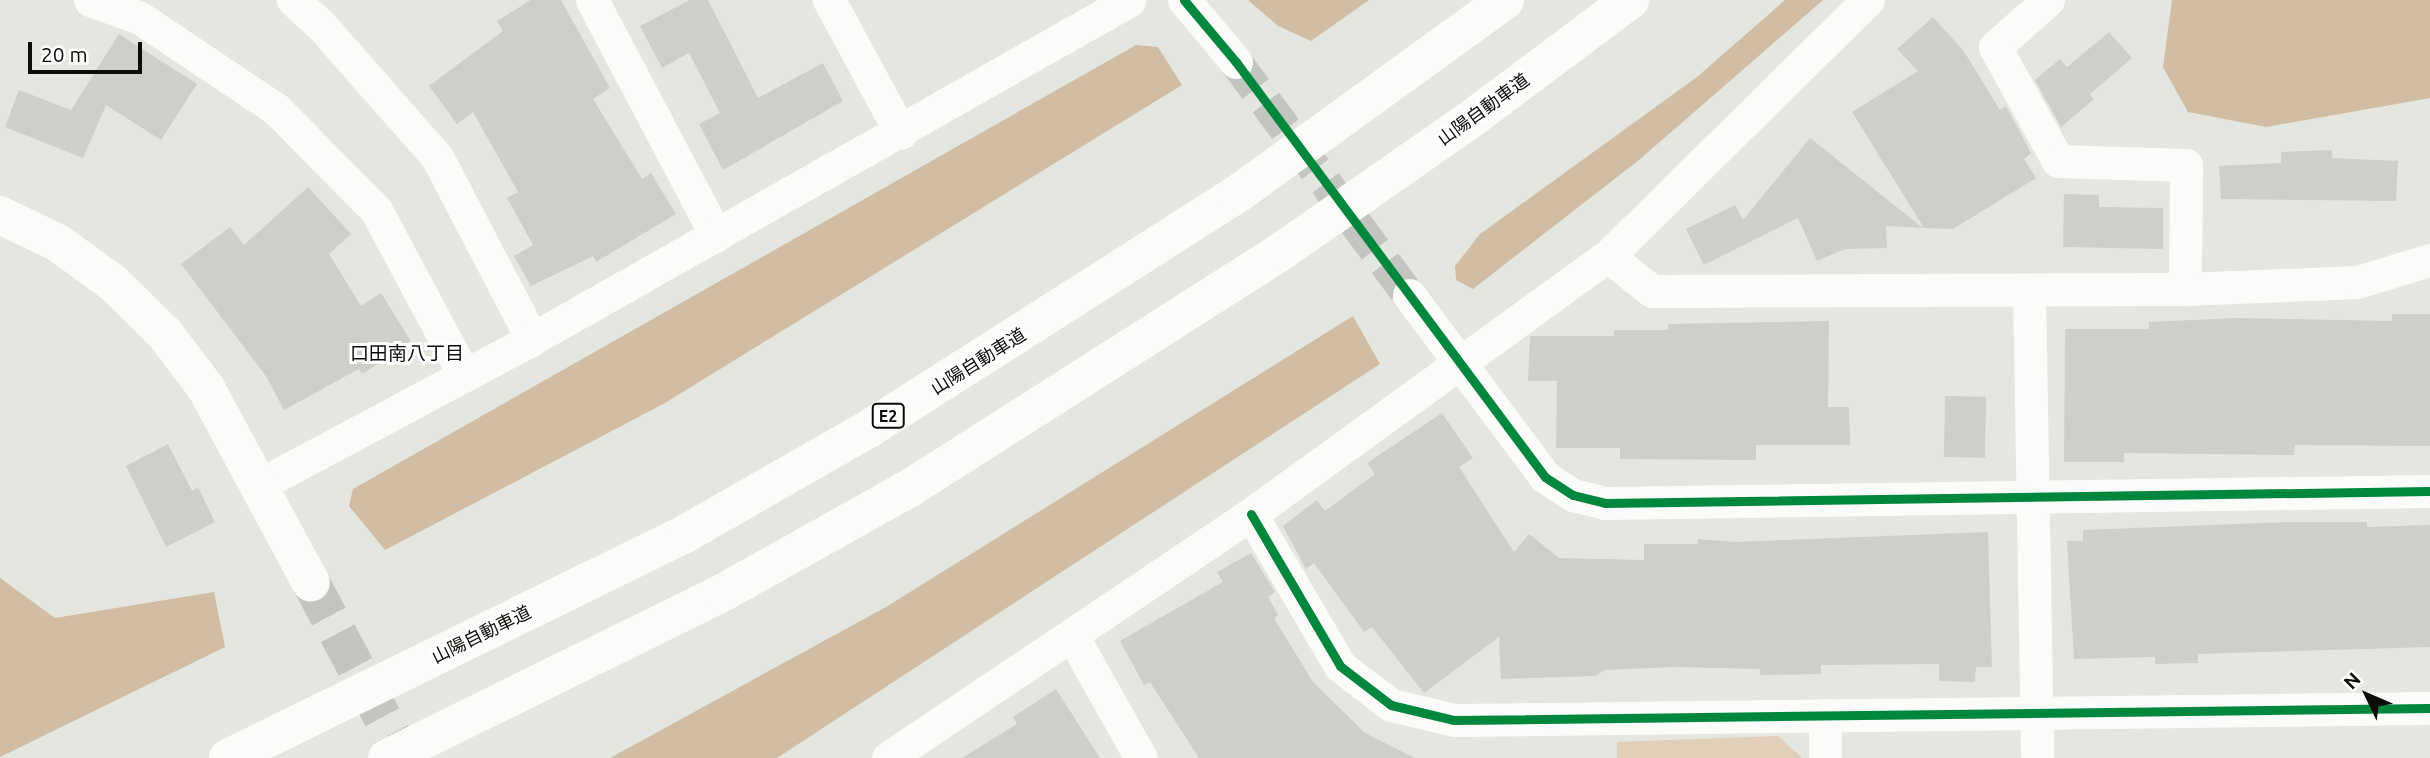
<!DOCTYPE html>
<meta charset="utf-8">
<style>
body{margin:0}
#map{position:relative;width:2430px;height:758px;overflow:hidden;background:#e4e6e0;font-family:Ubuntu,"Noto Sans JP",sans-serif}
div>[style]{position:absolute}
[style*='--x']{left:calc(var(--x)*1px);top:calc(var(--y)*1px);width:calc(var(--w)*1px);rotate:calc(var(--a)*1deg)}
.green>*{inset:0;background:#e1cfb9}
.forest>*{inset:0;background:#d0bda4}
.building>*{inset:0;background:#cecfca;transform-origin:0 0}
.minor-tunnel>*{height:33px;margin-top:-16.5px;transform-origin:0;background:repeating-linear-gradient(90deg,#c3c5c0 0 33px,transparent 0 50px)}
.tertiary-tunnel>*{height:38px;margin-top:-19px;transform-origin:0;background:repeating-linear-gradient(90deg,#c3c5c0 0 38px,transparent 0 57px)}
.minor>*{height:33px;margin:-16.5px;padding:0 16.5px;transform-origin:16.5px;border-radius:16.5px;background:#fbfbfa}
.tertiary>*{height:38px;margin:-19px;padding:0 19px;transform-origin:19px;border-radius:19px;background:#fbfbfa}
.motorway>*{height:38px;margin:-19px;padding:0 19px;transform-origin:19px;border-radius:19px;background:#fbfbfa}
.cycleway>*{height:9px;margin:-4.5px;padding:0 4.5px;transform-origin:4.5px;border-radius:4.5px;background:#00873e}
span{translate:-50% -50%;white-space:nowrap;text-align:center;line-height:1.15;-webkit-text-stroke:6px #fff;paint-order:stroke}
.shield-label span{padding:2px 5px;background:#fff;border:2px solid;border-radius:5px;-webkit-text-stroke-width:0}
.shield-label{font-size:16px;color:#0b0d08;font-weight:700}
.street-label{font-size:18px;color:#0b0d08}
.neighbourhood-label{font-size:19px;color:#0b0d08}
.north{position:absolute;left:2332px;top:660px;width:70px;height:70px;-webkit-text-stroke:5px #fff;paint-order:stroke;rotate:314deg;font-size:19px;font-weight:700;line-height:28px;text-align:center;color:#0b0d08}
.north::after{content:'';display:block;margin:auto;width:24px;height:32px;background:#0b0d08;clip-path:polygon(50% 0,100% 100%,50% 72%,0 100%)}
.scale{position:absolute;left:28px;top:42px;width:114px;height:32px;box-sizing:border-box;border:4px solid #0b0d08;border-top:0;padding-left:9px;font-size:21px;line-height:24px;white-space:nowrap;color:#0b0d08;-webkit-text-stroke:5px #fff;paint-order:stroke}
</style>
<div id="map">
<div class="green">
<i style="clip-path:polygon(1778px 736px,1802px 758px,1617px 758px,1617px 742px)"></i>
</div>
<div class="forest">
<i style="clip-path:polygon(1248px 0,1369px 0,1311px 41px,1278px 26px)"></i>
<i style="clip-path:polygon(1785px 0,1823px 0,1639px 160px,1473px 289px,1456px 280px,1455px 266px,1480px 234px,1697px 77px)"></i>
<i style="clip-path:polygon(2172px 0,2430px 0,2430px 98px,2266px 127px,2188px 112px,2163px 67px)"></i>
<i style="clip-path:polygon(1136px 45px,1158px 47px,1182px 85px,665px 403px,385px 550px,349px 506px,353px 489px)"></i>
<i style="clip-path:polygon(1353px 316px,1380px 364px,777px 758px,610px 758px,886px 607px)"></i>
<i style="clip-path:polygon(0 578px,55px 618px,214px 592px,225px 647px,0 757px)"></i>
</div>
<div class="building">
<i style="clip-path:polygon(531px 0,561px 0,610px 88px,593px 99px,642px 179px,651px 173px,676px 214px,596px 262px,593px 256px,531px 286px,514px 256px,533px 245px,507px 198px,518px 192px,473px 112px,457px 124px,429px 86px,503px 31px,497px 21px)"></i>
<i style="clip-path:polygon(690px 0,708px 0,758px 98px,823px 63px,843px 101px,723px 170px,699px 124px,720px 113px,689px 53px,662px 68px,640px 26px)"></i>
<i style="clip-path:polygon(1933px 17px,1963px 50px,2000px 110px,2006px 106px,2031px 153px,2024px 159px,2036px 178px,1953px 229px,1924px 228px,1852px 112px,1918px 71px,1897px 49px)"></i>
<i style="clip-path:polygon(2109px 32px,2132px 58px,2090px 94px,2094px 99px,2061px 127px,2035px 80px,2060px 59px,2067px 67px)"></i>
<i style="clip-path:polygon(119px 34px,197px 84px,161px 140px,106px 105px,83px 158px,5px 127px,19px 90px,71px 110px)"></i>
<i style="clip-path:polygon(1810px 138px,1923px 228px,1886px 226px,1887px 248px,1845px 249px,1817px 261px,1798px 218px,1704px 265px,1686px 229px,1735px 205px,1743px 220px)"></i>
<i style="clip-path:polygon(2332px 150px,2332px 158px,2398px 161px,2396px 201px,2221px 199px,2219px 166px,2281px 163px,2281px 152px)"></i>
<i style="clip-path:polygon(308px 187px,351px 234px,329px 254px,361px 306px,381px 293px,412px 343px,362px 374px,359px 369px,284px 410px,266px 376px,181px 264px,230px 227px,244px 245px)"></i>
<i style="clip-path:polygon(2064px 194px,2099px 195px,2099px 207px,2163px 208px,2163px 249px,2063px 247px)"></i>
<i style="clip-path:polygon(2392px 314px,2430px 314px,2430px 446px,2295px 445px,2294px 455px,2124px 453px,2124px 462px,2064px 462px,2065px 329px,2149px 329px,2149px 322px,2236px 318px,2392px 321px)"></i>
<i style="clip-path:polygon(1829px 321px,1828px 407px,1849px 407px,1850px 445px,1756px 445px,1756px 460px,1620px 459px,1620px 448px,1556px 448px,1557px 381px,1528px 381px,1530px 336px,1614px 336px,1614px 330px,1668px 330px,1668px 324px)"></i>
<i style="left:1945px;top:396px;width:41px;height:61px;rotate:1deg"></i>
<i style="clip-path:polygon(1442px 413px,1473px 458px,1459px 467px,1514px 552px,1529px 534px,1559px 558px,1644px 560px,1644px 544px,1698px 544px,1698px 539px,1736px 542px,1988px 532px,1992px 667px,1976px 667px,1975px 682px,1939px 681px,1939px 664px,1821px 665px,1821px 674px,1760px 675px,1760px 669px,1674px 667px,1605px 670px,1595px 676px,1501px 679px,1499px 637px,1424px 693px,1372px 627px,1364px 632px,1314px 563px,1306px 569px,1283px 526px,1317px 500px,1325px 511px,1375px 474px,1367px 463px)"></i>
<i style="clip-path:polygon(168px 444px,192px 491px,198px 487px,215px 522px,166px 547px,126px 466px)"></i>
<i style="clip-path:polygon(2288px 522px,2367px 522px,2367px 527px,2430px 525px,2430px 647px,2198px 654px,2198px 663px,2155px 664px,2155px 657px,2074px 659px,2067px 541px,2083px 541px,2083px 530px)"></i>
<i style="clip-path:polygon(1251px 553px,1275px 592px,1268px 597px,1278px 615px,1274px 618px,1313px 682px,1365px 733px,1415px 758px,1199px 758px,1150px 682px,1144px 685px,1120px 641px,1223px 582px,1217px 572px)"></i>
<i style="clip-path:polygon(1056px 689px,1100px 758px,962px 758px,1017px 724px,1013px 717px)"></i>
</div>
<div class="minor-tunnel">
<i style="--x:1236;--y:62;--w:290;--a:53.4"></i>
</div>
<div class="tertiary-tunnel">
<i style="--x:311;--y:583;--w:198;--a:62"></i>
</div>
<div class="minor">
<i style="--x:90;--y:0;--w:53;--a:19.8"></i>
<i style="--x:140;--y:18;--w:164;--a:33.8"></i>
<i style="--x:276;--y:109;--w:142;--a:45.3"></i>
<i style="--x:376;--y:210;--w:187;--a:61.9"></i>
<i style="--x:293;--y:0;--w:36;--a:42"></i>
<i style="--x:320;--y:24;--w:177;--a:48.7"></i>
<i style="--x:437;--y:157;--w:205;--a:62.4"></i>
<i style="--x:592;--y:0;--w:266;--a:62.2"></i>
<i style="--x:829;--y:0;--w:151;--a:61.6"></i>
<i style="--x:1184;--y:0;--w:81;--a:50"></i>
<i style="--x:2048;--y:0;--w:71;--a:138.4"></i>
<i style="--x:1995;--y:47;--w:130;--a:61.1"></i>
<i style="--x:2058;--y:161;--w:128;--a:1.8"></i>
<i style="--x:2186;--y:165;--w:124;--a:90.5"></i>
<i style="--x:1608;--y:256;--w:56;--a:38.5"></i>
<i style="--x:1652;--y:291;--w:533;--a:-0.21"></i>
<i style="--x:2185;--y:289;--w:172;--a:-2.3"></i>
<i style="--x:2357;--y:282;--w:76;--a:-16.8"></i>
<i style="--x:2029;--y:290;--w:468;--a:89"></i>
<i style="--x:1409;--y:295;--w:227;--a:53.2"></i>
<i style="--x:1545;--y:477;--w:33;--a:33"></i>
<i style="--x:1573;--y:495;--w:33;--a:14"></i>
<i style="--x:1605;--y:503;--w:825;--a:-0.83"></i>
<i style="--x:261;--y:484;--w:307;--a:-28.1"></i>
<i style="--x:532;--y:339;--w:687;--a:-29.55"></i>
<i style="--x:1251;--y:514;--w:176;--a:59.6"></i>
<i style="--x:1340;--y:666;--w:64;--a:37.4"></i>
<i style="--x:1391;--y:705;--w:65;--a:13.4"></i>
<i style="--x:1454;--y:720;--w:976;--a:-0.7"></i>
<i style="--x:1073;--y:637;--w:139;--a:60.7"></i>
<i style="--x:1825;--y:715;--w:43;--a:90"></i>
<i style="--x:888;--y:758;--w:437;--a:-33.9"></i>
<i style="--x:1251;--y:514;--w:440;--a:-35.9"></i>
<i style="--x:1608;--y:256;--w:365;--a:-44.6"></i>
</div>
<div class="tertiary">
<i style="--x:0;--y:215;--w:64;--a:25.8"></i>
<i style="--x:58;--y:243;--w:68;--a:36"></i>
<i style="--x:113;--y:283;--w:73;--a:44.4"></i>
<i style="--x:165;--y:334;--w:68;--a:52.8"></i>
<i style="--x:206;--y:388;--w:221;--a:61.7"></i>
</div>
<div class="motorway">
<i style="--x:228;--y:758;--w:509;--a:-26.11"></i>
<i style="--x:685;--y:534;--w:213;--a:-29.8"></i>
<i style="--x:870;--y:428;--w:434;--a:-32.5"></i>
<i style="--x:1236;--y:195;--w:332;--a:-35.9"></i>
<i style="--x:387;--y:758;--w:373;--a:-26.2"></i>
<i style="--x:722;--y:593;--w:215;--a:-29.2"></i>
<i style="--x:910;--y:488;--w:437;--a:-32.5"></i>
<i style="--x:1279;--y:253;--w:229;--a:-34.9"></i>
<i style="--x:1467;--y:122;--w:204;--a:-36.8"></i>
</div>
<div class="cycleway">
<i style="--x:1184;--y:0;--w:81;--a:50"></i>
<i style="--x:1236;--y:62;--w:517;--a:53.33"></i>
<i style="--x:1545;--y:477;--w:33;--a:33"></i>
<i style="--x:1573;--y:495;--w:33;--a:14"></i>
<i style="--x:1605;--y:503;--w:825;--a:-0.83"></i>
<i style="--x:1251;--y:514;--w:176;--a:59.6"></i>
<i style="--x:1340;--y:666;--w:64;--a:37.4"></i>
<i style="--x:1391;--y:705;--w:65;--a:13.4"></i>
<i style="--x:1454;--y:720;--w:976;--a:-0.7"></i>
</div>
<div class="shield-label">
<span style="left:888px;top:416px">E2</span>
</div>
<div class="street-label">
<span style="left:1483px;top:109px;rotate:-36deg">山陽自動車道</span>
<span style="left:978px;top:361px;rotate:-32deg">山陽自動車道</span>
<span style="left:481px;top:634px;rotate:-26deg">山陽自動車道</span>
</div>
<div class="neighbourhood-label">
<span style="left:407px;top:354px">口田南八丁目</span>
</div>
<div class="north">N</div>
<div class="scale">20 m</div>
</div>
